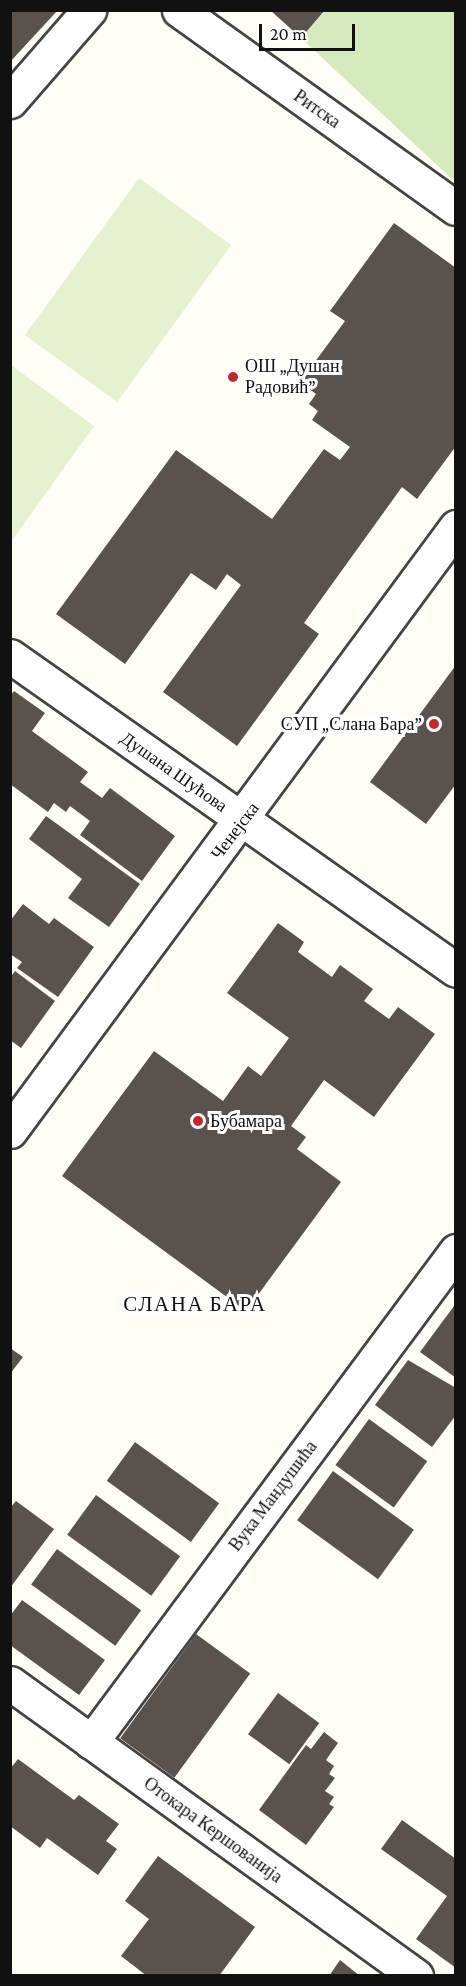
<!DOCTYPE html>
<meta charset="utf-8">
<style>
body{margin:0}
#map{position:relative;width:466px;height:1986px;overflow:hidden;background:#fffdf5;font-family:"Crimson Pro",serif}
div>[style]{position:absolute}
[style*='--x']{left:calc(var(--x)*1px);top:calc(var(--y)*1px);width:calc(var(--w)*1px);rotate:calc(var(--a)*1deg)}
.green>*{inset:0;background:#d5ebbd}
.pitch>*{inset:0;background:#e6f2cf;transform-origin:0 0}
.building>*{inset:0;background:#5a524d;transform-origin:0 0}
.roads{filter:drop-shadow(2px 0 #444) drop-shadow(-2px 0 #444) drop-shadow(0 2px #444) drop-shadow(0 -2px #444)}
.minor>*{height:33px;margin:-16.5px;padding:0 16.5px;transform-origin:16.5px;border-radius:16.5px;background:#fff}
.dots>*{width:16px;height:16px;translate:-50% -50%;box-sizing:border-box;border:3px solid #fff;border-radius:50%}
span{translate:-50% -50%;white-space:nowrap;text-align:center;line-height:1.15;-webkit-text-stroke:6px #fff;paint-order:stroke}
.street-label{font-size:18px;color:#111}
.poi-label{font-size:18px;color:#111}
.left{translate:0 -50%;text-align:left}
.right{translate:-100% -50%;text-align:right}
.quarter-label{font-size:21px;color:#111;letter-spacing:1.5px}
.frame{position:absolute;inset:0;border:12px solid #111;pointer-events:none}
.scale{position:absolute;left:259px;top:24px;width:96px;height:27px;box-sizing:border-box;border:3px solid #111;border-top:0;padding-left:8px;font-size:18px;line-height:21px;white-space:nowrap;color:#111;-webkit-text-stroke:4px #fff;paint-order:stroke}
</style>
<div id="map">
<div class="green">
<i style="clip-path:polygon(325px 11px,455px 11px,454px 181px,301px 38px)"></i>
</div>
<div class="pitch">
<i style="left:139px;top:178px;width:114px;height:194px;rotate:36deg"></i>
<i style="clip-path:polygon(11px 365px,94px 426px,11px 542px)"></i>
</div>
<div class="building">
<i style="clip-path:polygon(10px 10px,58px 10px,10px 62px)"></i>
<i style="clip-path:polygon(270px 10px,325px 10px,301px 38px)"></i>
<i style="clip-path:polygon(394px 223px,456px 268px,456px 446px,417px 499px,402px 487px,304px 623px,319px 634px,237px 746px,163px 692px,241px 585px,227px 574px,216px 590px,191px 573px,125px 664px,56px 614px,176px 450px,272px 519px,324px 449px,340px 460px,350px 447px,312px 420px,318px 411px,309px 404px,316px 394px,300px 382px,345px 321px,330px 311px)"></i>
<i style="clip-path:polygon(456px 665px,456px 784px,426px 824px,370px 782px)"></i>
<i style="clip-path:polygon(14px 691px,45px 713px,32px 731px,88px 772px,80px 782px,102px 798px,110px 788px,175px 836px,142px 881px,80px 835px,90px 821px,70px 806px,66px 812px,54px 803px,48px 812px,10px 784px,10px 696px)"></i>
<i style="clip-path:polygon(46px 816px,140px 884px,109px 927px,68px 898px,82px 879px,29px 839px)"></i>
<i style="clip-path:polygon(23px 904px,49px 924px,54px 918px,94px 947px,58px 997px,17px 968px,22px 962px,10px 954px,10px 921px)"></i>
<i style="clip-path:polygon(278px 923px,304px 942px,298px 952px,332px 977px,340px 965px,373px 989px,364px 1001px,389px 1019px,398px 1007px,435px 1034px,374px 1117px,324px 1080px,291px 1126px,306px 1137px,297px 1149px,341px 1182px,246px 1311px,62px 1176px,154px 1051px,223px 1101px,248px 1066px,261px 1076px,289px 1038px,227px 993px)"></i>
<i style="clip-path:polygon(15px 971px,55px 1001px,21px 1048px,10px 1040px,10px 978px)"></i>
<i style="clip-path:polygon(454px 1306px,456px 1307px,456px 1378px,420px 1352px)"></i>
<i style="clip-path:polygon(10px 1348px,23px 1357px,10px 1374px)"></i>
<i style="clip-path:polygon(408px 1360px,456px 1388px,456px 1415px,432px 1447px,375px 1405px)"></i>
<i style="left:369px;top:1419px;width:72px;height:57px;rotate:36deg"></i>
<i style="left:135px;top:1442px;width:104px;height:48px;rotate:36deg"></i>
<i style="left:333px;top:1471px;width:100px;height:61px;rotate:36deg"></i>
<i style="left:96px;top:1495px;width:104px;height:49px;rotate:36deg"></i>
<i style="clip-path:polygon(16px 1501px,54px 1529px,10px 1588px,10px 1508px)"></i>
<i style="left:57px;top:1549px;width:104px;height:44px;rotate:36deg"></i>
<i style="clip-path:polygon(22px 1600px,105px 1660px,79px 1695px,10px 1645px,10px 1616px)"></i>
<i style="left:196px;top:1634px;width:67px;height:129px;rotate:36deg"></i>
<i style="left:278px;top:1693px;width:51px;height:51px;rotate:36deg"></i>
<i style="clip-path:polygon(324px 1732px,338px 1743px,326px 1760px,334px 1766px,329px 1774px,335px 1778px,325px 1791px,334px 1797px,329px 1804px,334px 1807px,306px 1845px,259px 1810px,306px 1745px,311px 1749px)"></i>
<i style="clip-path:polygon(18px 1759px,74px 1800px,79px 1795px,119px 1824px,106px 1841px,117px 1849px,98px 1875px,47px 1838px,40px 1848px,10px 1826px,10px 1769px)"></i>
<i style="clip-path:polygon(402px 1820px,456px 1859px,456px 1968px,416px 1939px,447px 1896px,381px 1849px)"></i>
<i style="clip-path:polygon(158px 1856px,255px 1927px,219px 1976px,147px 1976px,121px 1956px,149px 1919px,125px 1901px)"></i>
<i style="clip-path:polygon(340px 1960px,360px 1976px,329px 1976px)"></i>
</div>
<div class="roads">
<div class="minor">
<i style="--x:179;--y:10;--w:340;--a:35.6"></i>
<i style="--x:10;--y:101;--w:121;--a:-49"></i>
<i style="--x:10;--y:656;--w:545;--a:35.15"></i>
<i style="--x:10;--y:1131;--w:751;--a:-53.56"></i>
<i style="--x:10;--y:1683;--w:501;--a:35.82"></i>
<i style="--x:91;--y:1742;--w:612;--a:-53.37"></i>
</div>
</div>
<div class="dots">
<i style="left:233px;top:377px;background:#c4262e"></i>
<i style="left:434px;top:724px;background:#c4262e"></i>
<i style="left:198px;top:1121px;background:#c4262e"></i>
</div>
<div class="street-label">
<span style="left:317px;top:109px;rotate:35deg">Ритска</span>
<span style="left:174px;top:772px;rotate:35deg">Душана Шућова</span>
<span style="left:235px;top:831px;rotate:-53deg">Ченејска</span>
<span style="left:273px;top:1496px;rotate:-53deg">Вука Мандушића</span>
<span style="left:213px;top:1830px;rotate:36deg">Отокара Кершованија</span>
</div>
<div class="poi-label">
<span class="left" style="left:245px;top:377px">ОШ „Душан<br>Радовић”</span>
<span class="right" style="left:422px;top:724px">СУП „Слана Бара”</span>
<span class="left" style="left:210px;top:1121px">Бубамара</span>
</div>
<div class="quarter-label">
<span style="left:195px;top:1304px">СЛАНА БАРА</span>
</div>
<div class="frame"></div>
<div class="scale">20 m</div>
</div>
